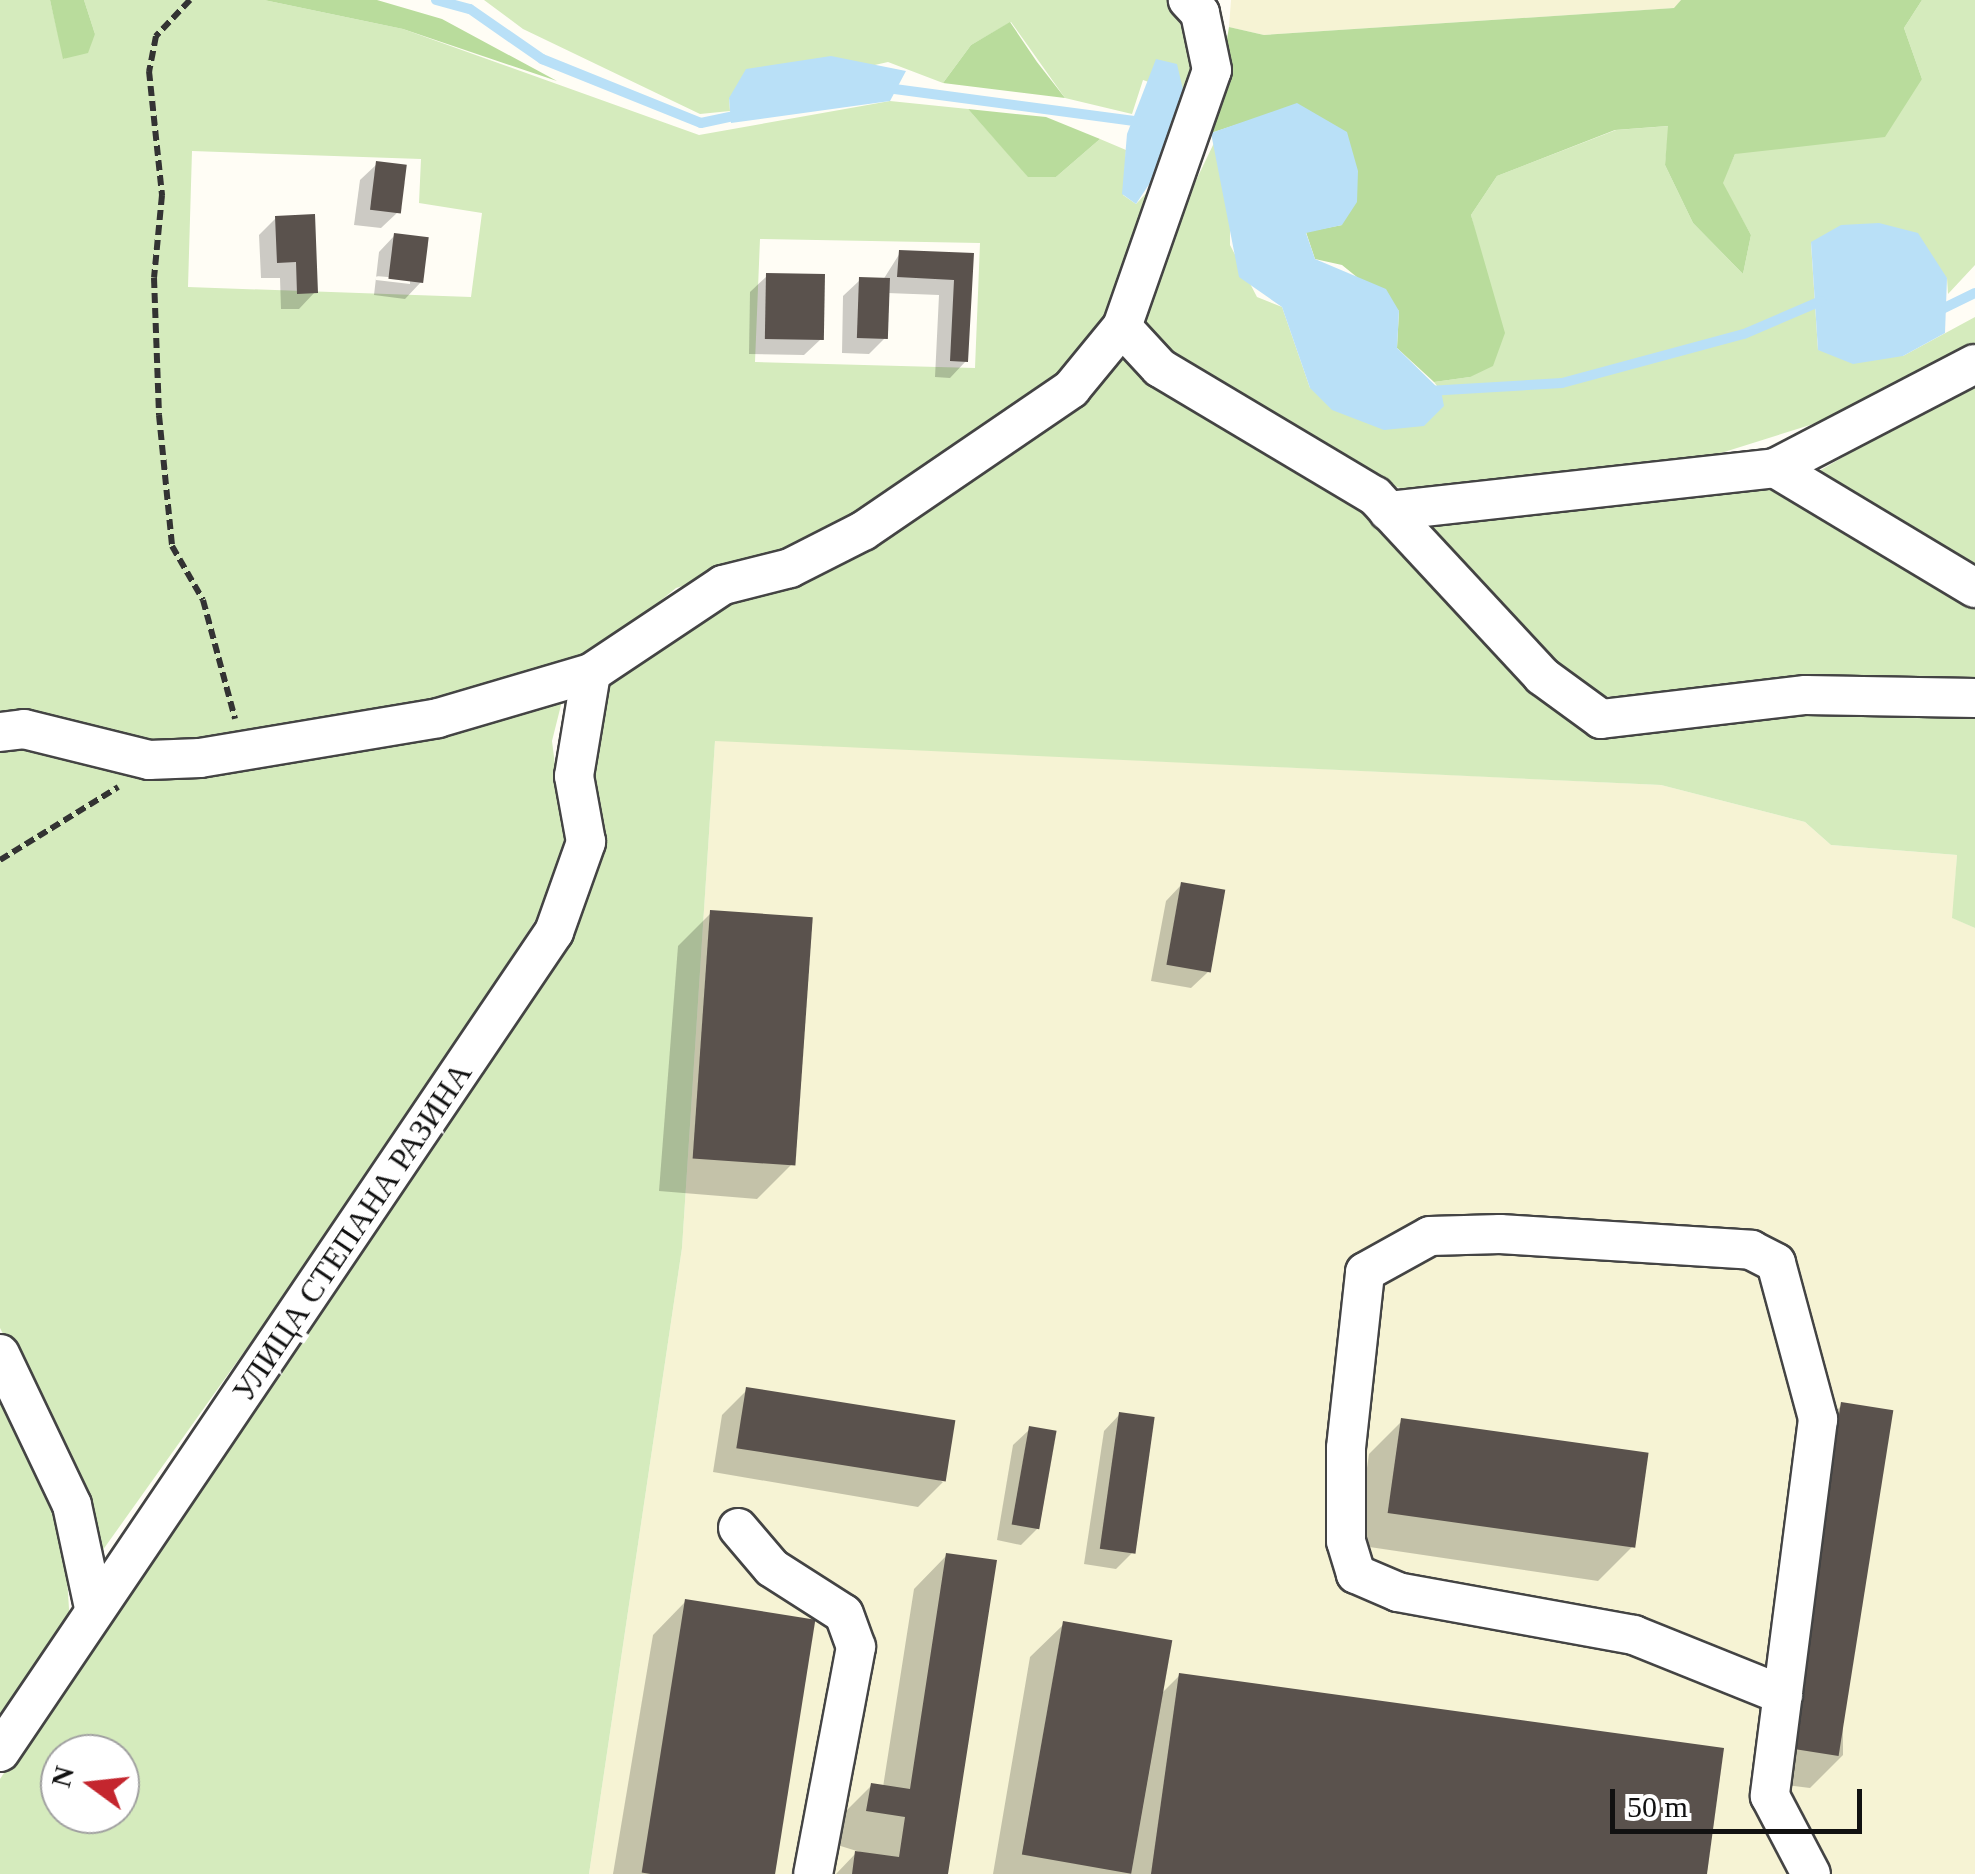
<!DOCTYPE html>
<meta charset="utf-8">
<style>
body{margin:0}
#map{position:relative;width:1975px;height:1874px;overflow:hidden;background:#fffdf5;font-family:Georgia,serif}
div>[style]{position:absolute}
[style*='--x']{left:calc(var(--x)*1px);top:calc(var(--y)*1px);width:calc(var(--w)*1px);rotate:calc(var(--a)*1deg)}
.farmland>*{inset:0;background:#f6f3d4}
.green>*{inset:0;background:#d5ebbd}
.forest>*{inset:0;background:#b9dc9c}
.water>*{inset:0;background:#b9e0f7}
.shadow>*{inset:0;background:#0003}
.stream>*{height:10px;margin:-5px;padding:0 5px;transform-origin:5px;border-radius:5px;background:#b9e0f7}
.building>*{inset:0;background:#5a524d;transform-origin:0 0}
.path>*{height:6px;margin-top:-3px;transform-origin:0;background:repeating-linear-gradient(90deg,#333 0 10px,transparent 0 15px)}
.roads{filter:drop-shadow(2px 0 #444) drop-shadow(-2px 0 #444) drop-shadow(0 2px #444) drop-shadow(0 -2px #444)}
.minor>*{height:38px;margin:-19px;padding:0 19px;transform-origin:19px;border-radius:19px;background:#fff}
span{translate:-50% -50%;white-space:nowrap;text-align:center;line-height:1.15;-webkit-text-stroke:10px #fff;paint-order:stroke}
.street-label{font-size:32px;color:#111}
.north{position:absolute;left:40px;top:1734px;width:100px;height:100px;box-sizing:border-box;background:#fff;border:2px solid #a0a0a0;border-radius:50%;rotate:285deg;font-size:28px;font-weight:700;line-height:40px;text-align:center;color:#111}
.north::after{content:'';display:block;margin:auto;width:35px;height:45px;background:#c4262e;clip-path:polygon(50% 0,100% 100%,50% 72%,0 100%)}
.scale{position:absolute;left:1610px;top:1789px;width:252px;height:45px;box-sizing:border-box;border:5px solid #111;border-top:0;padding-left:12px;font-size:30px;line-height:35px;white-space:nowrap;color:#111;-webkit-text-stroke:8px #fff;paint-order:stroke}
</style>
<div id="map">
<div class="farmland">
<i style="clip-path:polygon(1231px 0,1681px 0,1675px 8px,1264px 35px,1229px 27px)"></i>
<i style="clip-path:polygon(715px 740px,1661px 785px,1805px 822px,1831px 845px,1957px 855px,1953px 918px,1975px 928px,1975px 1874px,589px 1874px,682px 1248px)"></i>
</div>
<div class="green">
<i style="clip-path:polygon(evenodd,0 0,50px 0,64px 59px,95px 34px,84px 0,264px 0,403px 29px,699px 135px,890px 101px,968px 109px,1028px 176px,1056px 177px,1100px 139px,1126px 150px,1123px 195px,1136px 204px,1151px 188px,1105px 327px,1058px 387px,796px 553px,676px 588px,599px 651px,438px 705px,196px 747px,134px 743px,0 720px,0 0,192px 151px,421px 159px,419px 203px,482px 213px,471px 297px,188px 287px,192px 151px,0 0,760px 239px,980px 243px,975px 368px,755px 362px,760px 239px)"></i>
<i style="clip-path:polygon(484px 0,1172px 0,1196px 71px,1184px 94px,1143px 80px,1132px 114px,1065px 98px,1011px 22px,971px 45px,943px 83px,888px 62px,729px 98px,730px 111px,700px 114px,523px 29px)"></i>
<i style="clip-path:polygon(1922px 0,1975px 0,1975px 265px,1948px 294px,1947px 278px,1811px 243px,1818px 350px,1903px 356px,1975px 317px,1975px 347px,1823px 421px,1686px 464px,1424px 494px,1377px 482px,1195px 377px,1144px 336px,1139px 299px,1214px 143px,1230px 198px,1230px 245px,1257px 297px,1282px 307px,1310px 388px,1441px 391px,1434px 382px,1470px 377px,1479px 248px,1471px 215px,1497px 176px,1616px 130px,1669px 126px,1665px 165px,1693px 223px,1743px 274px,1751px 235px,1722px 183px,1735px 154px,1922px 79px,1904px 28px)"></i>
<i style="clip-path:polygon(evenodd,1126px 344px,1401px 538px,1594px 730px,1806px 704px,1975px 709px,1975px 928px,1952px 918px,1957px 855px,1831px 845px,1805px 822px,1661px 785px,715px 741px,682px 1248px,589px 1874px,0 1874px,0 1779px,563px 932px,584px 774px,610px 685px,655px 639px,1093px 396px,1126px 344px,60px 1754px,120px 1754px,120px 1814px,60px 1814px,60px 1754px)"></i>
<i style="clip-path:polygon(1975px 380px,1975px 575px,1814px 474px)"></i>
<i style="clip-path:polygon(1750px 480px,1796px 491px,1975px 600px,1975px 686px,1594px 697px,1532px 650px,1415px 516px)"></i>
<i style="clip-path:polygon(564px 693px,552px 741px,566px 853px,538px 916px,348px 1206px,100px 1554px,75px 1475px,0 1328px,0 743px,147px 768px)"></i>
<i style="clip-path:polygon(0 1379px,63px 1514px,70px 1625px,0 1728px)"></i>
</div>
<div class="forest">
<i style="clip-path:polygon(50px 0,84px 0,95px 34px,88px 53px,63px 59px)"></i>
<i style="clip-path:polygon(264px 0,377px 0,442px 19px,557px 81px,403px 29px)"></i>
<i style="clip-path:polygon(1681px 0,1922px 0,1904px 28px,1922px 79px,1885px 137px,1735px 154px,1723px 183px,1751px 235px,1743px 274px,1693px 223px,1665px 165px,1668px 126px,1615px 130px,1497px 176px,1471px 215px,1505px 333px,1493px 366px,1470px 377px,1434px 382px,1397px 348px,1399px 311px,1342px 265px,1315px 259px,1306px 232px,1342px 225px,1263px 116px,1211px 133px,1229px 27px,1264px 35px,1674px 8px)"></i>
<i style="clip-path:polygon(1010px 22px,1037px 62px,1065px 98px,943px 83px,971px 45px)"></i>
<i style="clip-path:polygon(968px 109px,1046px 117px,1100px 139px,1056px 177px,1028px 177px)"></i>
</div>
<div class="water">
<i style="clip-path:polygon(831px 56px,906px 71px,890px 101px,731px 123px,729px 98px,746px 69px)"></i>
<i style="clip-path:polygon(1156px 59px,1177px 64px,1184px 94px,1160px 168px,1136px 204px,1122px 194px,1127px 134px)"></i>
<i style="clip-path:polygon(1297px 103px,1347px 132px,1358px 171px,1357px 202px,1342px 225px,1306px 233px,1315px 259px,1386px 289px,1399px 311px,1397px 348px,1441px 391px,1444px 406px,1424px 426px,1384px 430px,1332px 410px,1310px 388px,1282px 307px,1239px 277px,1211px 133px)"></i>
<i style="clip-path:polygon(1879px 223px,1918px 233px,1947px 278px,1945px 333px,1903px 356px,1853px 364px,1818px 350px,1811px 242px,1841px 225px)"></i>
</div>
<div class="shadow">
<i style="clip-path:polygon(377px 164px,398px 212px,381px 228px,354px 225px,360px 180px)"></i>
<i style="clip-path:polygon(276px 218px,315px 292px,299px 309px,281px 309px,280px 278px,261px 278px,259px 235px)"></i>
<i style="clip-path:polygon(evenodd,395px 235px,421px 282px,405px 299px,374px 295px,379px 252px,395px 235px,376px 276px,410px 279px,410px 284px,376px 280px,376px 276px)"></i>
<i style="clip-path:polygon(900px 253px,971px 256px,966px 361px,950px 378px,935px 377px,939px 295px,887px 293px,886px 337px,869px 354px,842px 353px,843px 296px,860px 280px,883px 280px)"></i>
<i style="clip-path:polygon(767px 276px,821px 339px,804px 355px,749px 354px,750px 292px)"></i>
<i style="clip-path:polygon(1182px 884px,1208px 972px,1191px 988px,1151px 981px,1166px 901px)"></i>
<i style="clip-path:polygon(711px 913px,791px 1165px,757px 1199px,659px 1191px,678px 946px)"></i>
<i style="clip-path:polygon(747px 1390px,943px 1482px,918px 1507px,713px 1472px,722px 1415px)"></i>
<i style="clip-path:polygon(1842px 1405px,1843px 1755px,1810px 1788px,1762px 1782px,1809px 1438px)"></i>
<i style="clip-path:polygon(1120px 1414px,1132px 1553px,1116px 1569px,1084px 1564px,1104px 1431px)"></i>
<i style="clip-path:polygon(1402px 1421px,1632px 1547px,1598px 1581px,1356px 1545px,1369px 1454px)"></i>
<i style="clip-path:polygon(1030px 1429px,1038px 1528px,1021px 1545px,997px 1540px,1013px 1445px)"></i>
<i style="clip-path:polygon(947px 1555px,946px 1874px,836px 1874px,856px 1853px,873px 1856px,834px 1844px,838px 1819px,872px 1785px,883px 1787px,914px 1589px)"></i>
<i style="clip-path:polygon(686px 1601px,812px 1622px,770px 1874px,613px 1874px,653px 1635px)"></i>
<i style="clip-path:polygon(1064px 1624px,1160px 1695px,1180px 1675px,1704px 1874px,993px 1874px,1030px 1657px)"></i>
</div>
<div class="stream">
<i style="--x:436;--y:0;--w:35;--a:15"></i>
<i style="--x:470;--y:9;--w:88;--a:34.8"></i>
<i style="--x:542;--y:59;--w:171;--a:21.9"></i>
<i style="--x:701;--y:123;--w:39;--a:-12"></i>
<i style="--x:887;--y:88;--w:257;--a:7.6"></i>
<i style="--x:1938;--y:311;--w:41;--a:-25.9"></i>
<i style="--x:1428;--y:391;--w:134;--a:-3.4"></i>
<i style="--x:1562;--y:383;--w:188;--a:-15.1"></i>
<i style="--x:1744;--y:334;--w:84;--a:-23.2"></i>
</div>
<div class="building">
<i style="left:376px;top:161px;width:31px;height:49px;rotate:7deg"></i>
<i style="clip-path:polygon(315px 214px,318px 293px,297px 294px,296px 262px,277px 263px,275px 216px)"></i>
<i style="left:394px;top:233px;width:35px;height:46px;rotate:7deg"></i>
<i style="clip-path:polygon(899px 250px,974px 253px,968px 362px,950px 361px,954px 280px,897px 277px)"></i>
<i style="left:766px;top:273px;width:59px;height:66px;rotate:1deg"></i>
<i style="left:859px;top:277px;width:31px;height:61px;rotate:2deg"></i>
<i style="left:1181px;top:882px;width:45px;height:84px;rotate:10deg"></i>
<i style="left:710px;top:910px;width:103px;height:249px;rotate:4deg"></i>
<i style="left:746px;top:1387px;width:212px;height:62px;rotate:9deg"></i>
<i style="left:1841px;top:1402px;width:53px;height:350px;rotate:9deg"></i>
<i style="left:1119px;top:1412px;width:36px;height:138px;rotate:8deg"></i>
<i style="left:1401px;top:1418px;width:250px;height:96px;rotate:8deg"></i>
<i style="left:1029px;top:1426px;width:28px;height:100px;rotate:10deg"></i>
<i style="clip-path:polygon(946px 1553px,997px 1560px,948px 1874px,852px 1874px,855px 1851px,899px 1857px,905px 1817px,866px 1811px,871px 1783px,910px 1789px)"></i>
<i style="left:685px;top:1599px;width:132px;height:277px;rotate:9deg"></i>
<i style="left:1063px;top:1621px;width:111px;height:237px;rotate:10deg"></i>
<i style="clip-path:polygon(1179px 1673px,1724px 1748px,1707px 1874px,1151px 1874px)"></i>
</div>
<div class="path">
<i style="--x:190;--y:0;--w:50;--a:133.4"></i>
<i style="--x:156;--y:36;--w:36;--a:101"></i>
<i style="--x:149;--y:71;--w:125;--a:84"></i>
<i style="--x:162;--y:195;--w:83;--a:95.5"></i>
<i style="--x:154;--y:278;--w:137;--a:87.9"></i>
<i style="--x:159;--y:415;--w:132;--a:84.3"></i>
<i style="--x:172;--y:546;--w:62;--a:60.1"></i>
<i style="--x:203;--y:600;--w:123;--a:74.9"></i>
<i style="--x:0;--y:860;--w:139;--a:-31.7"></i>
</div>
<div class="roads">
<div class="minor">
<i style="--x:1122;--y:327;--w:272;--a:-70.7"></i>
<i style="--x:1212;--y:70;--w:58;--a:-101.9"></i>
<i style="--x:1200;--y:13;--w:18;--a:-133"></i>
<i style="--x:1775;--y:468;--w:225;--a:-27.5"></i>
<i style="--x:1388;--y:511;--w:389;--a:-6.3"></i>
<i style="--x:1775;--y:468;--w:233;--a:31"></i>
<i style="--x:0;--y:732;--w:24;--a:-7"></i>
<i style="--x:24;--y:729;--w:129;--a:13.9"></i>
<i style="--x:149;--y:760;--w:51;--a:-2.2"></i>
<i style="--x:200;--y:758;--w:241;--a:-9.5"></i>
<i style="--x:438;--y:718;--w:159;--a:-16.4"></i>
<i style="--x:591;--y:673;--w:159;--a:-33.7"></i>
<i style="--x:723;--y:585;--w:69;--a:-14.2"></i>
<i style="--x:790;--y:568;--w:82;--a:-26.9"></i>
<i style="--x:863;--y:531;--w:252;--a:-34.3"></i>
<i style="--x:1071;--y:389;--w:80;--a:-50.6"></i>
<i style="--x:1122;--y:327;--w:56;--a:47.2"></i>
<i style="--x:1160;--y:368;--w:250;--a:30.8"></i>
<i style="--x:1375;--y:496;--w:246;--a:47.1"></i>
<i style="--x:1542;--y:676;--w:73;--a:36.1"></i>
<i style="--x:1601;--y:719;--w:206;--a:-6.7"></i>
<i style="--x:1806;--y:695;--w:169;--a:1"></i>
<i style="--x:0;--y:1354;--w:167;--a:64.5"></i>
<i style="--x:72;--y:1505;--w:105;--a:77.9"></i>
<i style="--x:738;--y:1528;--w:52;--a:49.6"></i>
<i style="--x:772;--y:1568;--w:85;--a:32.6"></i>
<i style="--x:844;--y:1614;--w:35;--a:70"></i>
<i style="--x:856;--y:1647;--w:231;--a:100.7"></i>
<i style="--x:1783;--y:1695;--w:161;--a:-158.1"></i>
<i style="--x:1634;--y:1635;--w:240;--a:-169.7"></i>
<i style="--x:1398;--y:1592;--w:46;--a:-156.8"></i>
<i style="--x:1356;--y:1574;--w:34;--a:-107"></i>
<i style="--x:1346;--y:1541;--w:93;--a:-90"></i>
<i style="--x:1346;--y:1448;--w:177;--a:-83.8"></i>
<i style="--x:1365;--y:1272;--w:74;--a:-29"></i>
<i style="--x:1430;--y:1236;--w:70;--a:-1.6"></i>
<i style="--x:1500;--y:1234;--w:252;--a:3.6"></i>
<i style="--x:1751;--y:1250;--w:28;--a:27"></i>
<i style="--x:1776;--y:1263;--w:162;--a:74.9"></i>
<i style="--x:1818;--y:1419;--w:380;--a:97.3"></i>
<i style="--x:1770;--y:1796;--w:88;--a:62.3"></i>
<i style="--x:0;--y:1752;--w:990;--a:-55.96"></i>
<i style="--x:554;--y:932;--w:96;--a:-70.4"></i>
<i style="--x:586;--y:842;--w:67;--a:-100.3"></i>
<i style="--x:574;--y:776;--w:104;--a:-80.6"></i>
</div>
</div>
<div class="street-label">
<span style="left:352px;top:1232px;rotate:-56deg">УЛИЦА СТЕПАНА РАЗИНА</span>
</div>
<div class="north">N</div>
<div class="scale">50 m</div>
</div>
